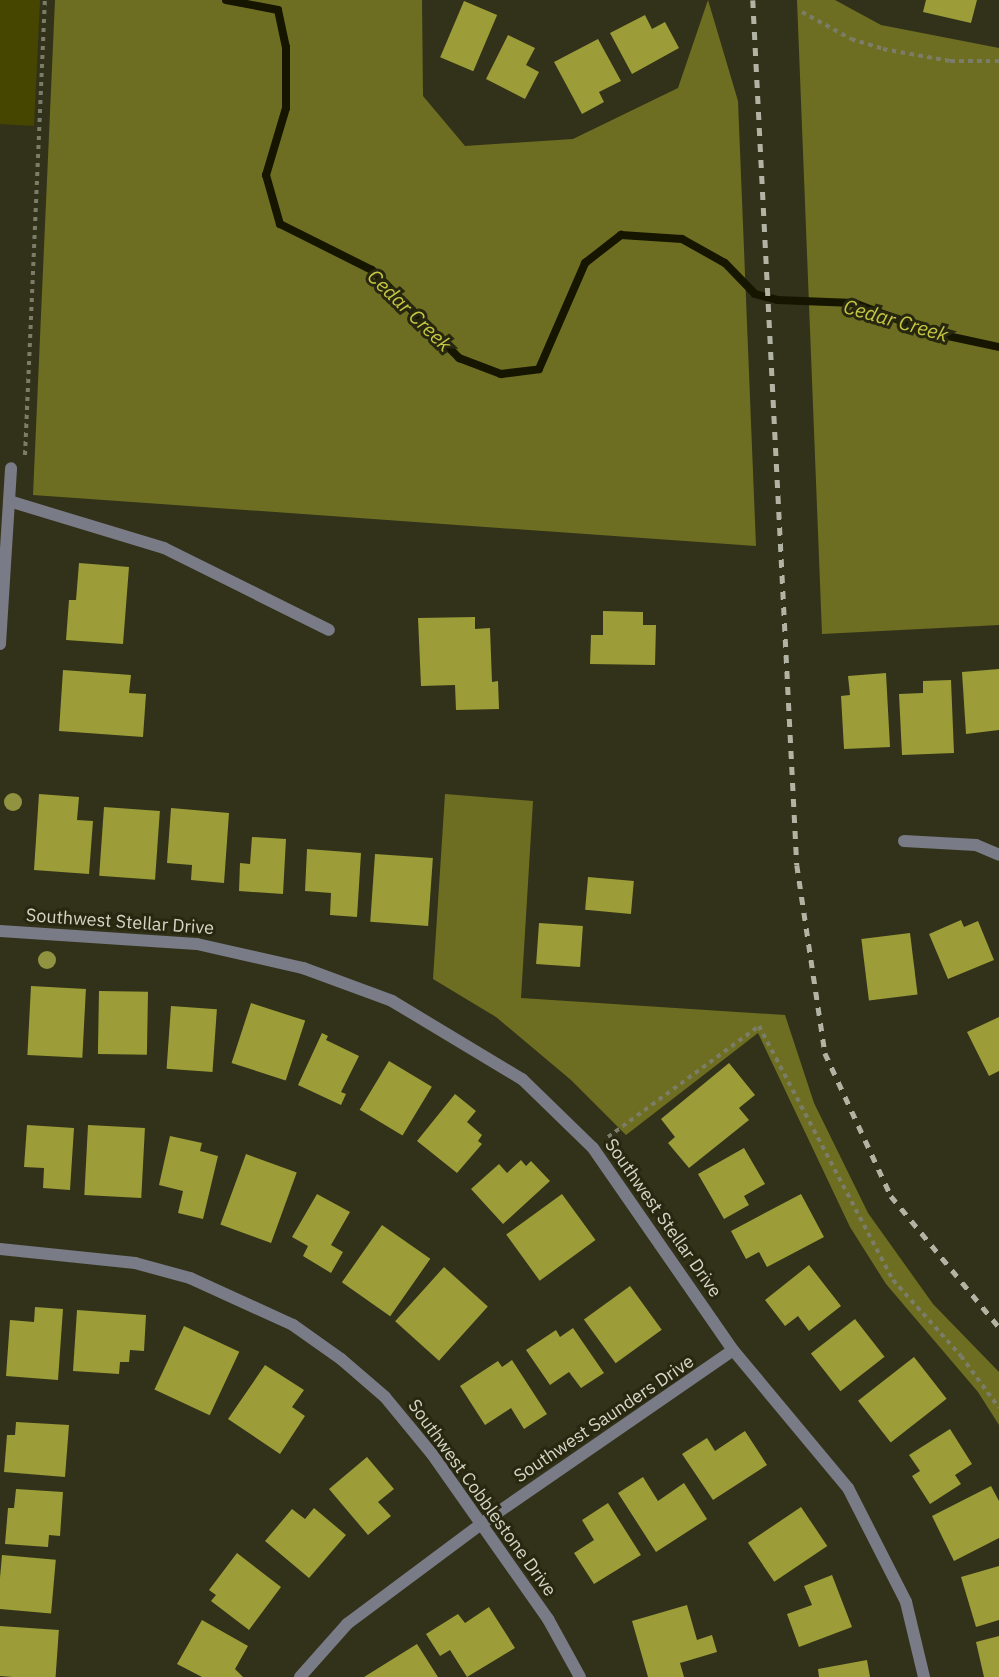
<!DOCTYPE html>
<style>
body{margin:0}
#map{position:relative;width:999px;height:1677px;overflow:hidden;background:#32321a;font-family:"IBM Plex Sans",sans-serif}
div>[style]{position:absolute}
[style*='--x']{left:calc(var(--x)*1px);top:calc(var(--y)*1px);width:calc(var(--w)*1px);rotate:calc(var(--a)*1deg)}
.green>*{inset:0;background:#464600}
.forest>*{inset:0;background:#6e6e22}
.stream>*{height:8px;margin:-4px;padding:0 4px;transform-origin:4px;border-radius:4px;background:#161600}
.building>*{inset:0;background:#9c9d38;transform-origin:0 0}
.path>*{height:4px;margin-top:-2px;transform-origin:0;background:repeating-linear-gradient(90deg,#7c7d69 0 4.5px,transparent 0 9px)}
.lane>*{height:12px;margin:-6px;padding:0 6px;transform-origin:6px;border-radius:6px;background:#797b86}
.street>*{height:12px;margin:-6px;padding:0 6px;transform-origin:6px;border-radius:6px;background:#797b86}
.rail>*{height:4.5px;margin-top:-2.25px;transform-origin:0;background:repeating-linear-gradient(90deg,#b2b3a2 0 8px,transparent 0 16px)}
.trees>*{width:18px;height:18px;margin:-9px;border-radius:50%;background:#929340}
span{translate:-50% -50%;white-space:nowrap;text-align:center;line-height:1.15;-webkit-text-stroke:6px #282810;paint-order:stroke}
.street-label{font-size:18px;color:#d5d6c7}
.water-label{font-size:20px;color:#c5c640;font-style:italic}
</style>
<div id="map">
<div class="green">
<i style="clip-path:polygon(0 0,40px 0,34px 126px,0 124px)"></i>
</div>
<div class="forest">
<i style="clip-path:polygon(55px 0,422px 0,423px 96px,465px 146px,573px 139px,678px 88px,708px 0,738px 101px,756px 546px,33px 495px)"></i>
<i style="clip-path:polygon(797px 0,835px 0,881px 25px,999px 48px,999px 625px,822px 634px)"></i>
<i style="clip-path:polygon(445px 794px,533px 801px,521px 998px,785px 1015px,814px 1103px,868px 1213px,933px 1304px,999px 1372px,999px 1425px,978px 1392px,886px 1284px,850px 1227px,758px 1033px,626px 1135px,571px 1080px,496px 1017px,433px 979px)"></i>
</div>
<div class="stream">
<i style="--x:226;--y:0;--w:53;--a:10.9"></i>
<i style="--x:278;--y:10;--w:38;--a:78"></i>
<i style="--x:286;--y:47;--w:61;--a:90"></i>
<i style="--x:286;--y:108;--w:70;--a:106.6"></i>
<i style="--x:266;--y:175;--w:51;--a:74.1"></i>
<i style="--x:280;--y:224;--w:103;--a:26.6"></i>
<i style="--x:372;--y:270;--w:124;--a:45.3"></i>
<i style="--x:459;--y:358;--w:45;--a:20.9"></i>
<i style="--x:501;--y:374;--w:38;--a:-7"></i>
<i style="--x:539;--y:369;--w:116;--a:-66.5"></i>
<i style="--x:585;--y:263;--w:46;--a:-37.9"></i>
<i style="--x:621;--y:235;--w:61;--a:3.8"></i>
<i style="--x:682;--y:239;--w:49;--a:29.2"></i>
<i style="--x:725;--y:263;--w:43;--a:45.9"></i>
<i style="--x:755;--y:294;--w:23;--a:15"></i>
<i style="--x:777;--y:300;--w:77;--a:2.2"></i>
<i style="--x:854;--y:303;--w:85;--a:20.6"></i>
<i style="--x:934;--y:333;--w:66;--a:12.2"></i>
</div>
<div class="building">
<i style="clip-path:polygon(926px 0,977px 0,971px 23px,923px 12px)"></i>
<i style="left:464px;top:1px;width:36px;height:61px;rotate:23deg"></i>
<i style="clip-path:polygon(645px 15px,652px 29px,665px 22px,679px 48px,632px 74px,610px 33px)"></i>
<i style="clip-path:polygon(508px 35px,535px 48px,526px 65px,539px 72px,525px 99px,486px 79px)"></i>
<i style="clip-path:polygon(598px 39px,621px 81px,599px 92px,604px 102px,582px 114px,554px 62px)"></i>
<i style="clip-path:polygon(79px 563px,129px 567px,123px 644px,66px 640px,69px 600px,76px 600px)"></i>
<i style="clip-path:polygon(603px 611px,643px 612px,643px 625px,656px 625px,655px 665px,590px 664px,591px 635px,603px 635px)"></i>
<i style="clip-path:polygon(475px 617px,475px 629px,490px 628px,492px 682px,498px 681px,499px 709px,456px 710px,455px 685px,421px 686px,418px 618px)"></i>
<i style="clip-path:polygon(999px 669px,999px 730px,966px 734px,962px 672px)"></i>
<i style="clip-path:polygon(63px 670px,131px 675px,129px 693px,146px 694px,143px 737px,59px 731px)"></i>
<i style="clip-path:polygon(886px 673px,890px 747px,844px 749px,841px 696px,850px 695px,848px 676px)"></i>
<i style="clip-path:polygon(951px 680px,954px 753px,902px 755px,899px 694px,923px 693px,923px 681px)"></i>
<i style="clip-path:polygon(39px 794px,79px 797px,77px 820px,93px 821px,89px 874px,34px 870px)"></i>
<i style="left:104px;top:807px;width:56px;height:69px;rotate:4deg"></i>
<i style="clip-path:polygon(171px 808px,229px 813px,224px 883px,191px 880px,192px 865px,167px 863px)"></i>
<i style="clip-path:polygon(252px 837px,286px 839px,283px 894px,239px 891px,240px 863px,250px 864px)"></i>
<i style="clip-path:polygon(307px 849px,361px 853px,357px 917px,330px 915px,331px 893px,305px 891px)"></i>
<i style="left:375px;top:854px;width:58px;height:68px;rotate:4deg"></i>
<i style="left:588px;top:877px;width:46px;height:33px;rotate:5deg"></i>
<i style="clip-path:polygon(961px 920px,964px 927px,978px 921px,994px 960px,948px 979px,929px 934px)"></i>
<i style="left:539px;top:923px;width:44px;height:41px;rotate:4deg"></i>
<i style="left:910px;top:933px;width:62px;height:49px;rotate:83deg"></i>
<i style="left:31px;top:986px;width:55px;height:69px;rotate:3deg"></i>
<i style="left:99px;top:991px;width:49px;height:63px;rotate:1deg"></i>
<i style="left:251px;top:1003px;width:57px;height:63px;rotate:18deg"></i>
<i style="left:171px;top:1006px;width:46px;height:63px;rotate:4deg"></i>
<i style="clip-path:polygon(999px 1017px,999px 1071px,989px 1076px,967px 1032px)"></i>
<i style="clip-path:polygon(322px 1033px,328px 1036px,326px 1040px,359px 1056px,341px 1092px,346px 1094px,341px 1105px,298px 1085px)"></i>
<i style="left:389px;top:1061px;width:50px;height:57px;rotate:31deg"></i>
<i style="clip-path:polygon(729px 1063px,755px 1095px,739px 1108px,749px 1120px,689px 1168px,668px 1143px,675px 1137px,661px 1119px)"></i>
<i style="clip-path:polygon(455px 1094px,476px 1111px,467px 1122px,482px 1135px,478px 1141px,482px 1144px,457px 1173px,417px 1141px)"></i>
<i style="clip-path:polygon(27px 1125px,74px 1128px,70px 1190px,43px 1188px,44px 1168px,24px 1167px)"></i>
<i style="left:88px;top:1125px;width:57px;height:70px;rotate:3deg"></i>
<i style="clip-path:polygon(170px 1136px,202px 1143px,200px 1151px,218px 1156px,203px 1219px,178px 1213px,183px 1191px,159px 1185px)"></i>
<i style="clip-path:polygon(744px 1148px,765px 1184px,744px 1196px,749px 1205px,724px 1219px,698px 1174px)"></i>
<i style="left:246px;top:1154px;width:54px;height:75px;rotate:20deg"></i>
<i style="clip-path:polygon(521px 1160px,526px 1166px,531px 1161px,550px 1181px,503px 1224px,471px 1189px,499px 1164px,507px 1173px)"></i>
<i style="clip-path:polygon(317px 1194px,350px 1212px,331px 1245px,343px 1252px,331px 1273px,303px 1256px,308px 1246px,292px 1237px)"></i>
<i style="left:562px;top:1194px;width:57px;height:69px;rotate:54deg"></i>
<i style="clip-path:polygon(801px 1194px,824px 1237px,767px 1267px,759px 1252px,746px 1259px,731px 1231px)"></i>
<i style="left:382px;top:1225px;width:59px;height:70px;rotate:35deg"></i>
<i style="clip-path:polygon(809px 1265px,841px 1306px,809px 1331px,798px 1316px,785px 1326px,765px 1300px)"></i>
<i style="left:444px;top:1267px;width:59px;height:73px;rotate:42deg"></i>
<i style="left:630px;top:1286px;width:54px;height:57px;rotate:54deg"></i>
<i style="clip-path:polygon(35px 1307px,63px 1309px,58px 1380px,6px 1376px,10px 1320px,34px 1322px)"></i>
<i style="clip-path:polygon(77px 1310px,146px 1315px,144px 1351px,130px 1350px,129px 1362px,120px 1362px,119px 1374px,73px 1371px)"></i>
<i style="left:855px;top:1319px;width:48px;height:56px;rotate:52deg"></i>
<i style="left:184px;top:1326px;width:61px;height:70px;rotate:25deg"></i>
<i style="clip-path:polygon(573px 1328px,604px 1373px,581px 1388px,569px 1372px,550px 1385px,526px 1350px,556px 1330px,560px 1337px)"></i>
<i style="left:914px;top:1357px;width:53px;height:71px;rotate:52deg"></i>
<i style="clip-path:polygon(512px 1360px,547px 1414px,524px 1429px,511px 1408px,485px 1425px,460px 1386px,498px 1361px,502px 1367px)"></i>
<i style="clip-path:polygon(265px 1365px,304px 1390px,292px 1407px,305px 1416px,280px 1454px,228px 1419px)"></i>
<i style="clip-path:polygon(16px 1422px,69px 1425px,65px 1477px,4px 1472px,7px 1435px,15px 1435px)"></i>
<i style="clip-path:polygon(950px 1429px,972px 1464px,955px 1475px,961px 1484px,930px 1504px,912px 1476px,920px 1471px,909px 1455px)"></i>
<i style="clip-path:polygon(745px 1431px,767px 1465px,713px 1500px,682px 1454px,707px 1438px,715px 1451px)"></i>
<i style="clip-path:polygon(367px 1457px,394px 1489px,378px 1502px,391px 1516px,368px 1535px,329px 1489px)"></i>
<i style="clip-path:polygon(643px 1477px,658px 1501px,684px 1483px,707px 1519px,656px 1552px,618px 1493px)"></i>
<i style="clip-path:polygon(991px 1486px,999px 1501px,999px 1538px,954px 1561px,932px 1516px)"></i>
<i style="clip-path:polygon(16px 1489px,63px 1492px,60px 1536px,49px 1535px,48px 1547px,5px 1544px,8px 1508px,14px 1508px)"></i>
<i style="clip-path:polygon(608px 1503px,641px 1555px,594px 1584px,574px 1553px,594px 1540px,582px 1520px)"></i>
<i style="left:801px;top:1507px;width:47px;height:64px;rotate:56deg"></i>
<i style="clip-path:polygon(314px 1508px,346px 1535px,309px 1578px,265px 1541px,292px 1509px,305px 1519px)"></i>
<i style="clip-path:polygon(237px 1553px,281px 1587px,249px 1630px,211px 1601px,216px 1595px,209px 1590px)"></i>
<i style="left:2px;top:1555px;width:54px;height:54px;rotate:5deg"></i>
<i style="clip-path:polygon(999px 1566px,999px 1620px,976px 1627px,961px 1577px)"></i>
<i style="clip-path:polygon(832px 1575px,852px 1627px,799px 1647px,787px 1614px,812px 1605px,804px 1586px)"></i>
<i style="clip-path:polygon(687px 1605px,697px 1640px,712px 1635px,717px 1652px,680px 1663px,684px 1677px,648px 1677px,632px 1621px)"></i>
<i style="clip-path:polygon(489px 1607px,515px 1648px,467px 1677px,450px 1650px,440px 1656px,426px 1634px,458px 1614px,465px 1623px)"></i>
<i style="clip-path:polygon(202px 1620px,248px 1646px,235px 1669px,243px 1677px,202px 1677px,177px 1664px)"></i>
<i style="left:0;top:1626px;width:59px;height:50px;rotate:4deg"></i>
<i style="clip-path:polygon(999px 1636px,999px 1677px,984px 1677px,976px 1642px)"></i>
<i style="clip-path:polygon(417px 1644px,438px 1677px,364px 1677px)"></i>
<i style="clip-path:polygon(867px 1660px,870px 1677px,819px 1677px,818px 1669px)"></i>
</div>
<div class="path">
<i style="--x:802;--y:12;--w:56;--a:28.9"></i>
<i style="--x:851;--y:39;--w:34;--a:17"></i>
<i style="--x:883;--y:49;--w:68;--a:10.2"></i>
<i style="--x:950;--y:61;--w:49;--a:0"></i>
<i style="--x:25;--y:455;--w:455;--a:-87.5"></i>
<i style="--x:608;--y:1137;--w:187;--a:-36.3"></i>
<i style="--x:759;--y:1026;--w:287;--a:62.2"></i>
<i style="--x:893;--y:1280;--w:102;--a:48.2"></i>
<i style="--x:961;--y:1356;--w:64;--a:53.8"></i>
</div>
<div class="lane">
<i style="--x:9;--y:501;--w:162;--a:16.9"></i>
<i style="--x:164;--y:548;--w:184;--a:26.4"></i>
</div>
<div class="street">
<i style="--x:0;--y:644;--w:176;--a:-86.4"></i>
<i style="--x:904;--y:841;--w:72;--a:3.2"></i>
<i style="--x:976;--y:845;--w:25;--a:23"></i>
<i style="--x:0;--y:931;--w:197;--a:3.8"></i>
<i style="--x:197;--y:944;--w:109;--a:12.8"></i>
<i style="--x:303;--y:968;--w:95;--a:20.3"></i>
<i style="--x:392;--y:1001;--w:152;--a:31"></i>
<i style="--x:522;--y:1079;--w:99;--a:44.2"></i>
<i style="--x:593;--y:1148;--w:246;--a:55.3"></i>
<i style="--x:733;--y:1350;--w:180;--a:50.2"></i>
<i style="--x:848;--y:1488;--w:128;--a:63"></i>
<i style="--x:906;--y:1602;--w:77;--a:76.5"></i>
<i style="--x:0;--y:1249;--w:136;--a:5.9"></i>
<i style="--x:135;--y:1263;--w:57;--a:15.3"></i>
<i style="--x:190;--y:1278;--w:113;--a:24.5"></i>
<i style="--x:293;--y:1325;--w:59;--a:35.3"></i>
<i style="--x:341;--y:1359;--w:58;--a:40.8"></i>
<i style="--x:385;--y:1397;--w:74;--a:50.5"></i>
<i style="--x:432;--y:1454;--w:202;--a:54.9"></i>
<i style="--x:548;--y:1619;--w:66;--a:61.1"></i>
<i style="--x:300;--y:1677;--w:71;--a:-48.4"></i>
<i style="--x:347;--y:1624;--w:167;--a:-36.7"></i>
<i style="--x:481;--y:1524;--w:306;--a:-34.6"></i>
</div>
<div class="rail">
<i style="--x:753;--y:0;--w:866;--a:87.09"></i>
<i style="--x:797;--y:865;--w:190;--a:81.5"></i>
<i style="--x:825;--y:1053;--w:157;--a:65.2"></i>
<i style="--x:891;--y:1196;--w:170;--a:50.5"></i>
</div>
<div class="trees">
<i style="left:13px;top:802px"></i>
<i style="left:47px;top:960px"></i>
</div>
<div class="street-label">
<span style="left:120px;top:922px;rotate:4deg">Southwest Stellar Drive</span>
<span style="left:663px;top:1218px;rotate:55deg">Southwest Stellar Drive</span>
<span style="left:604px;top:1419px;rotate:-34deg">Southwest Saunders Drive</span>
<span style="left:482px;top:1498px;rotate:54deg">Southwest Cobblestone Drive</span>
</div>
<div class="water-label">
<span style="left:410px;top:310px;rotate:44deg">Cedar Creek</span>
<span style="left:896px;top:320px;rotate:16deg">Cedar Creek</span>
</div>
</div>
